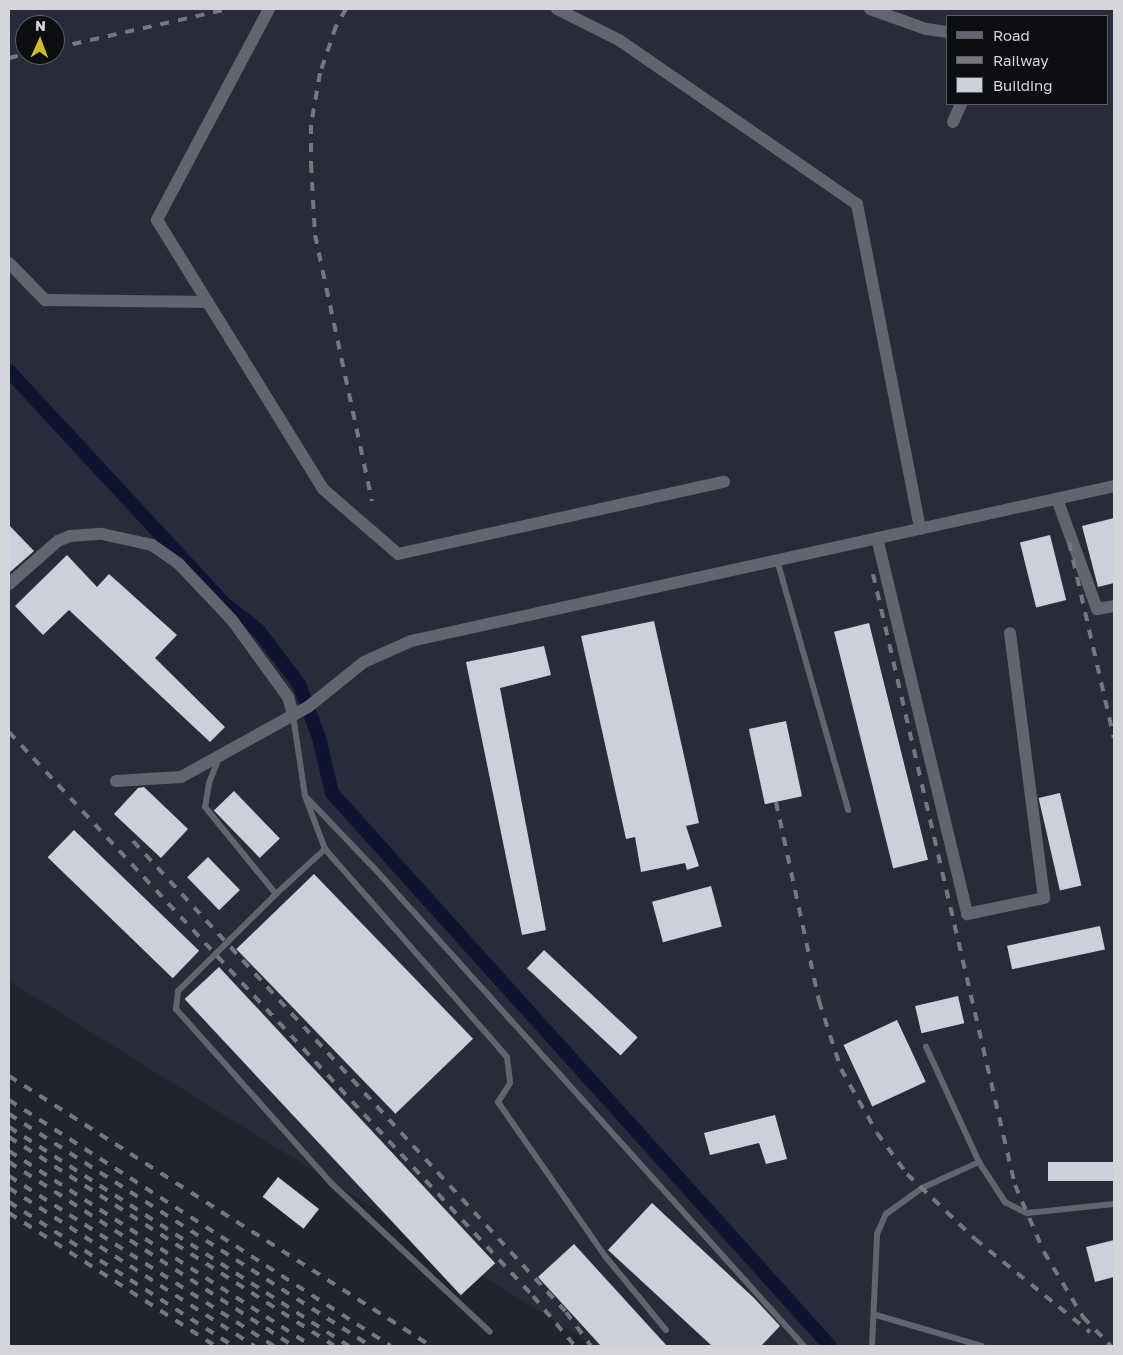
<!DOCTYPE html>
<style>
body{margin:0}
#map{position:relative;width:1123px;height:1355px;overflow:hidden;background:#22242d;font-family:"Golos Text",sans-serif}
div>[style]{position:absolute}
[style*='--x']{left:calc(var(--x)*1px);top:calc(var(--y)*1px);width:calc(var(--w)*1px);rotate:calc(var(--a)*1deg)}
.built>*{inset:0;background:#282b3a}
.canal>*{height:14px;margin:-7px;padding:0 7px;transform-origin:7px;border-radius:7px;background:#101231}
.building>*{inset:0;background:#cdcfdc;transform-origin:0 0}
.service>*{height:6px;margin:-3px;padding:0 3px;transform-origin:3px;border-radius:3px;background:#62646f}
.minor>*{height:12px;margin:-6px;padding:0 6px;transform-origin:6px;border-radius:6px;background:#62646f}
.rail>*{height:4px;margin-top:-2px;transform-origin:0;background:repeating-linear-gradient(90deg,#76787f 0 9px,transparent 0 18px)}
span{translate:-50% -50%;white-space:nowrap;text-align:center;line-height:1.15;-webkit-text-stroke:5px #0d0e12;paint-order:stroke}
.frame{position:absolute;inset:0;border:10px solid #d4d5db;pointer-events:none}
.legend{position:absolute;left:946px;top:15px;width:162px;height:90px;box-sizing:border-box;background:#0d0e12;border:1px solid #5d5e62;margin:0;padding:6px 9px;list-style:none;font-size:15px;color:#d4d5db}
.legend li{display:flex;align-items:center;gap:10px;height:25px}
.legend b{width:25px;border:1px solid #5d5e62}
.north{position:absolute;left:15px;top:15px;width:50px;height:50px;box-sizing:border-box;background:#0d0e12;border:1px solid #5d5e62;border-radius:50%;rotate:2deg;font-size:14px;font-weight:700;line-height:20px;text-align:center;color:#d4d5db}
.north::after{content:'';display:block;margin:auto;width:18px;height:22px;background:#d1b736;clip-path:polygon(50% 0,100% 100%,50% 72%,0 100%)}
</style>
<div id="map">
<div class="built">
<i style="clip-path:polygon(evenodd,9px 9px,1114px 9px,1114px 1346px,595px 1346px,9px 981px,9px 9px,947px 16px,1107px 16px,1107px 104px,947px 104px,947px 16px,9px 9px,25px 25px,55px 25px,55px 55px,25px 55px,25px 25px)"></i>
</div>
<div class="canal">
<i style="--x:9;--y:371;--w:319;--a:47.2"></i>
<i style="--x:226;--y:605;--w:41;--a:38"></i>
<i style="--x:258;--y:630;--w:68;--a:52.8"></i>
<i style="--x:299;--y:684;--w:58;--a:69.7"></i>
<i style="--x:319;--y:738;--w:57;--a:76.7"></i>
<i style="--x:332;--y:793;--w:744;--a:48"></i>
</div>
<div class="building">
<i style="clip-path:polygon(1114px 518px,1114px 583px,1098px 587px,1082px 526px)"></i>
<i style="clip-path:polygon(9px 525px,34px 551px,9px 573px)"></i>
<i style="left:1050px;top:535px;width:67px;height:31px;rotate:76deg"></i>
<i style="clip-path:polygon(67px 555px,97px 587px,109px 574px,177px 635px,155px 658px,225px 727px,210px 742px,69px 610px,43px 635px,15px 606px)"></i>
<i style="clip-path:polygon(654px 621px,699px 823px,686px 826px,699px 866px,687px 870px,685px 863px,641px 872px,635px 837px,626px 839px,581px 636px)"></i>
<i style="left:869px;top:623px;width:244px;height:36px;rotate:76deg"></i>
<i style="clip-path:polygon(544px 646px,551px 675px,500px 688px,546px 930px,522px 935px,466px 662px)"></i>
<i style="left:786px;top:721px;width:77px;height:38px;rotate:78deg"></i>
<i style="clip-path:polygon(144px 787px,188px 829px,161px 858px,114px 814px,138px 788px)"></i>
<i style="left:234px;top:791px;width:66px;height:28px;rotate:46deg"></i>
<i style="left:1060px;top:793px;width:95px;height:22px;rotate:77deg"></i>
<i style="left:74px;top:830px;width:174px;height:38px;rotate:44deg"></i>
<i style="left:208px;top:857px;width:46px;height:29px;rotate:46deg"></i>
<i style="left:314px;top:874px;width:229px;height:108px;rotate:46deg"></i>
<i style="left:711px;top:886px;width:42px;height:61px;rotate:75deg"></i>
<i style="left:1100px;top:926px;width:24px;height:95px;rotate:78deg"></i>
<i style="left:544px;top:950px;width:128px;height:25px;rotate:43deg"></i>
<i style="left:219px;top:967px;width:405px;height:47px;rotate:47deg"></i>
<i style="left:958px;top:996px;width:28px;height:44px;rotate:77deg"></i>
<i style="left:897px;top:1020px;width:68px;height:59px;rotate:65deg"></i>
<i style="clip-path:polygon(775px 1115px,787px 1159px,766px 1164px,759px 1143px,710px 1155px,704px 1133px)"></i>
<i style="left:1114px;top:1162px;width:19px;height:66px;rotate:90deg"></i>
<i style="left:278px;top:1177px;width:52px;height:25px;rotate:38deg"></i>
<i style="clip-path:polygon(652px 1203px,754px 1298px,780px 1326px,761px 1346px,712px 1346px,608px 1250px)"></i>
<i style="clip-path:polygon(1114px 1240px,1114px 1277px,1095px 1282px,1086px 1247px)"></i>
<i style="clip-path:polygon(574px 1244px,667px 1346px,601px 1346px,538px 1277px)"></i>
</div>
<div class="service">
<i style="--x:777;--y:560;--w:260;--a:74.1"></i>
<i style="--x:293;--y:715;--w:82;--a:81.6"></i>
<i style="--x:305;--y:796;--w:57;--a:69.3"></i>
<i style="--x:325;--y:849;--w:276;--a:48.8"></i>
<i style="--x:507;--y:1057;--w:26;--a:83"></i>
<i style="--x:510;--y:1083;--w:22;--a:122"></i>
<i style="--x:498;--y:1102;--w:188;--a:55.2"></i>
<i style="--x:605;--y:1256;--w:96;--a:50.5"></i>
<i style="--x:219;--y:758;--w:27;--a:112"></i>
<i style="--x:209;--y:783;--w:24;--a:99"></i>
<i style="--x:205;--y:807;--w:112;--a:50.8"></i>
<i style="--x:276;--y:894;--w:67;--a:-42.6"></i>
<i style="--x:308;--y:799;--w:95;--a:46.3"></i>
<i style="--x:374;--y:868;--w:643;--a:48.03"></i>
<i style="--x:276;--y:894;--w:138;--a:135.3"></i>
<i style="--x:178;--y:991;--w:18;--a:96"></i>
<i style="--x:176;--y:1009;--w:234;--a:48.3"></i>
<i style="--x:332;--y:1184;--w:216;--a:43.1"></i>
<i style="--x:979;--y:1162;--w:48;--a:57"></i>
<i style="--x:1005;--y:1202;--w:25;--a:27"></i>
<i style="--x:1027;--y:1213;--w:87;--a:-5.9"></i>
<i style="--x:876;--y:1315;--w:110;--a:16.3"></i>
<i style="--x:872;--y:1346;--w:112;--a:-87.4"></i>
<i style="--x:877;--y:1234;--w:22;--a:-66"></i>
<i style="--x:886;--y:1214;--w:44;--a:-35.8"></i>
<i style="--x:922;--y:1188;--w:63;--a:-24.5"></i>
<i style="--x:979;--y:1162;--w:127;--a:-114.7"></i>
</div>
<div class="minor">
<i style="--x:269;--y:9;--w:239;--a:118"></i>
<i style="--x:157;--y:220;--w:316;--a:58.3"></i>
<i style="--x:323;--y:489;--w:99;--a:40.9"></i>
<i style="--x:398;--y:554;--w:334;--a:-12.5"></i>
<i style="--x:557;--y:9;--w:69;--a:26.6"></i>
<i style="--x:619;--y:40;--w:289;--a:34.6"></i>
<i style="--x:857;--y:204;--w:331;--a:79"></i>
<i style="--x:870;--y:9;--w:59;--a:19.7"></i>
<i style="--x:926;--y:29;--w:21;--a:8"></i>
<i style="--x:953;--y:122;--w:20;--a:-66"></i>
<i style="--x:9;--y:263;--w:52;--a:45.8"></i>
<i style="--x:45;--y:300;--w:163;--a:0.7"></i>
<i style="--x:1057;--y:499;--w:117;--a:70"></i>
<i style="--x:1097;--y:609;--w:17;--a:-10"></i>
<i style="--x:877;--y:538;--w:387;--a:76.5"></i>
<i style="--x:967;--y:914;--w:79;--a:-11.7"></i>
<i style="--x:1044;--y:898;--w:267;--a:-97.3"></i>
<i style="--x:9;--y:584;--w:65;--a:-41.3"></i>
<i style="--x:58;--y:541;--w:13;--a:-23"></i>
<i style="--x:70;--y:536;--w:32;--a:-4"></i>
<i style="--x:102;--y:534;--w:51;--a:12.4"></i>
<i style="--x:152;--y:545;--w:33;--a:35"></i>
<i style="--x:179;--y:564;--w:77;--a:46.6"></i>
<i style="--x:232;--y:620;--w:95;--a:54"></i>
<i style="--x:288;--y:697;--w:19;--a:74"></i>
<i style="--x:116;--y:781;--w:65;--a:-3.5"></i>
<i style="--x:181;--y:777;--w:145;--a:-28.9"></i>
<i style="--x:308;--y:707;--w:72;--a:-38.8"></i>
<i style="--x:364;--y:662;--w:51;--a:-24.1"></i>
<i style="--x:411;--y:641;--w:720;--a:-12.43"></i>
</div>
<div class="rail">
<i style="--x:346;--y:9;--w:20;--a:120"></i>
<i style="--x:336;--y:26;--w:50;--a:108.8"></i>
<i style="--x:320;--y:73;--w:53;--a:99.8"></i>
<i style="--x:311;--y:125;--w:39;--a:90"></i>
<i style="--x:311;--y:164;--w:71;--a:86.8"></i>
<i style="--x:315;--y:235;--w:272;--a:77.9"></i>
<i style="--x:55;--y:48;--w:177;--a:-12.7"></i>
<i style="--x:9;--y:58;--w:16;--a:-14"></i>
<i style="--x:1069;--y:542;--w:201;--a:77.1"></i>
<i style="--x:873;--y:574;--w:627;--a:76.92"></i>
<i style="--x:1015;--y:1185;--w:73;--a:66.6"></i>
<i style="--x:1044;--y:1252;--w:76;--a:59"></i>
<i style="--x:1083;--y:1317;--w:40;--a:46"></i>
<i style="--x:9;--y:732;--w:770;--a:47.11"></i>
<i style="--x:533;--y:1296;--w:65;--a:50"></i>
<i style="--x:776;--y:802;--w:204;--a:77.8"></i>
<i style="--x:819;--y:1001;--w:71;--a:72.1"></i>
<i style="--x:841;--y:1069;--w:73;--a:60.6"></i>
<i style="--x:877;--y:1133;--w:51;--a:53.8"></i>
<i style="--x:907;--y:1174;--w:94;--a:43.7"></i>
<i style="--x:975;--y:1239;--w:148;--a:39"></i>
<i style="--x:133;--y:841;--w:640;--a:47.41"></i>
<i style="--x:566;--y:1312;--w:42;--a:53.7"></i>
<i style="--x:9;--y:1076;--w:501;--a:32.61"></i>
<i style="--x:9;--y:1100;--w:454;--a:32.8"></i>
<i style="--x:9;--y:1114;--w:430;--a:32.7"></i>
<i style="--x:9;--y:1127;--w:404;--a:32.8"></i>
<i style="--x:9;--y:1137;--w:386;--a:32.7"></i>
<i style="--x:9;--y:1151;--w:360;--a:32.8"></i>
<i style="--x:9;--y:1162;--w:338;--a:32.9"></i>
<i style="--x:9;--y:1176;--w:315;--a:32.7"></i>
<i style="--x:9;--y:1188;--w:292;--a:32.8"></i>
<i style="--x:9;--y:1202;--w:266;--a:32.7"></i>
<i style="--x:9;--y:1213;--w:245;--a:32.8"></i>
</div>
<div class="frame"></div>
<ul class="legend">
<li><b style="height:6px;background:#62646f"></b>Road</li>
<li><b style="height:6px;background:#76787f"></b>Railway</li>
<li><b style="height:14px;background:#cdcfdc"></b>Building</li>
</ul>
<div class="north">N</div>
</div>
